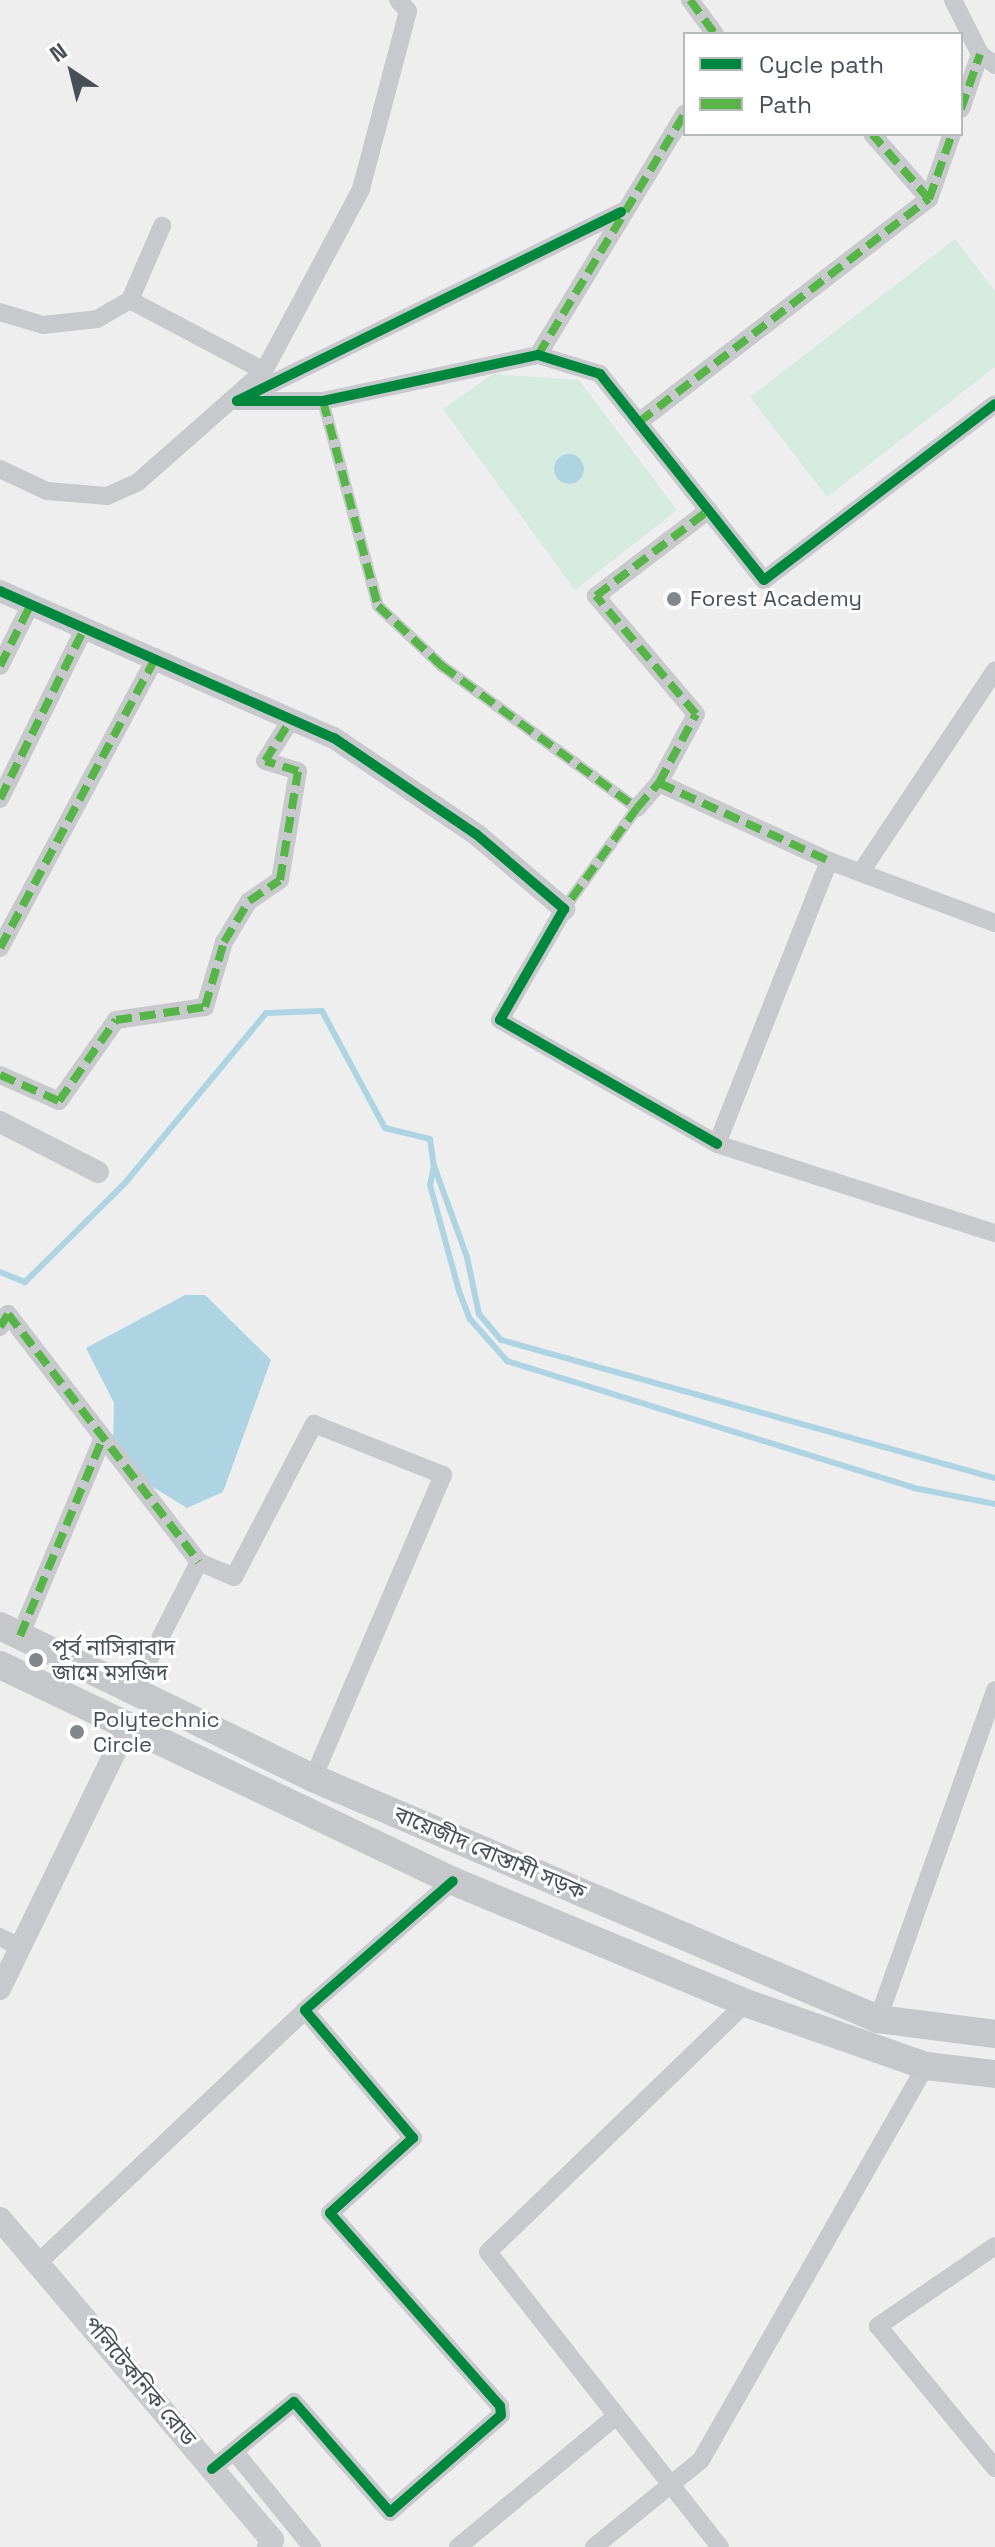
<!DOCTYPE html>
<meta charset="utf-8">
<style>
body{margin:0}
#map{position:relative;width:995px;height:2547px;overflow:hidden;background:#eee;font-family:"Space Grotesk","Noto Sans Bengali",sans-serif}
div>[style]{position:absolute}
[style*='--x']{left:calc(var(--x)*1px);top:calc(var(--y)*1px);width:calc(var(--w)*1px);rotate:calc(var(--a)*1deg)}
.green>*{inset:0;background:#d5ebdf}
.water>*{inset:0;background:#aed4e4}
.round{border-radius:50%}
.stream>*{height:6px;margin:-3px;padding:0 3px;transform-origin:3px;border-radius:3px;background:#aed4e4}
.pedestrian>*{height:12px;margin:-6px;padding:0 6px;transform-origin:6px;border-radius:6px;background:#c8c9cc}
.minor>*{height:18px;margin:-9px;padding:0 9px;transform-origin:9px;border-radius:9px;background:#c8c9cc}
.tertiary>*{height:22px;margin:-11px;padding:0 11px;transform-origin:11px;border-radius:11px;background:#c8c9cc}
.secondary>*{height:24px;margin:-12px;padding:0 12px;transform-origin:12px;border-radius:12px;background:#c9cacd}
.primary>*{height:28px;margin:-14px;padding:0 14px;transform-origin:14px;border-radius:14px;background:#c5c7ca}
.quiet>*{height:8px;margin-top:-4px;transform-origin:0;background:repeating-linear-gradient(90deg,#57b448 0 16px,transparent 0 24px)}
.cycleway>*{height:10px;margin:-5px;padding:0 5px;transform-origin:5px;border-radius:5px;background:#00873e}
.dots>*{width:22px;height:22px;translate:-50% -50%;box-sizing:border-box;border:4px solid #fff;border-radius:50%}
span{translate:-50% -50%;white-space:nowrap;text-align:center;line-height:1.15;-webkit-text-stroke:6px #fff;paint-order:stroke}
.poi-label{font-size:22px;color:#474f58}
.left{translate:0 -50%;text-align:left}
.street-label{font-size:22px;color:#474f58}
.legend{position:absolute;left:683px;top:32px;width:280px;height:104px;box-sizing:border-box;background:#fff;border:2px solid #b5b9bc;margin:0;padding:10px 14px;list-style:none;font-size:24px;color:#474f58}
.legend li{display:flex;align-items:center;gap:16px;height:40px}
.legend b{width:40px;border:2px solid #b5b9bc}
.north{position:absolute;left:32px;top:32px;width:80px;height:80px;-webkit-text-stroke:6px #fff;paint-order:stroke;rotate:325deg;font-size:22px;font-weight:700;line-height:32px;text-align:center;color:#474f58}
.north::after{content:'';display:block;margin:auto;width:28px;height:36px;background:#474f58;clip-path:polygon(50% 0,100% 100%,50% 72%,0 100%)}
</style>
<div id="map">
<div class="green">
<i style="clip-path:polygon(955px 239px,995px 291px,995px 367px,827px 497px,750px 397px)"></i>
<i style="clip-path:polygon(493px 374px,579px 380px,677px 510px,575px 590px,443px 409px)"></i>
</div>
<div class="water">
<i class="round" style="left:554px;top:454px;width:30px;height:30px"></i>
<i style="clip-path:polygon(185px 1295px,205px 1295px,271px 1360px,223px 1492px,187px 1508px,135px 1476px,113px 1448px,114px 1403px,86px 1348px)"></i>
</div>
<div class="stream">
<i style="--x:0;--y:1272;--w:27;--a:22"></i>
<i style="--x:25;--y:1282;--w:141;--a:-44.7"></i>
<i style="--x:125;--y:1183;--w:221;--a:-50.3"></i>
<i style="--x:266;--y:1013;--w:56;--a:-2"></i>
<i style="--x:322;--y:1011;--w:133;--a:61.7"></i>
<i style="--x:385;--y:1128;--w:46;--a:13.7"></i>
<i style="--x:430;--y:1139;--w:27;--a:82"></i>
<i style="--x:995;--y:1478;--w:513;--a:-164.39"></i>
<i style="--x:501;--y:1340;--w:34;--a:-130"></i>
<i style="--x:479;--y:1314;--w:58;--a:-101.9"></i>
<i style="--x:467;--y:1257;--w:97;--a:-109.9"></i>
<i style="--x:434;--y:1166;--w:19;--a:102"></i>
<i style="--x:430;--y:1185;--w:110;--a:74.7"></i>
<i style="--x:459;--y:1291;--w:30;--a:69"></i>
<i style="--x:470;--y:1319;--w:56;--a:48.6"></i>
<i style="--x:507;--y:1361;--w:426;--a:17.3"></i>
<i style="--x:914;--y:1488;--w:83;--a:11.2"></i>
</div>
<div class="pedestrian">
<i style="--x:323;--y:401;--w:212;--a:75"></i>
<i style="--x:378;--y:606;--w:88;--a:43.2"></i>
<i style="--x:442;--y:666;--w:241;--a:36.1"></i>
<i style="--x:637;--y:808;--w:125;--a:125.9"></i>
</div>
<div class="minor">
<i style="--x:690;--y:0;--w:42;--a:53.7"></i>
<i style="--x:953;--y:0;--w:60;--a:63.4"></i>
<i style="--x:980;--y:54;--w:19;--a:36"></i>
<i style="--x:961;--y:109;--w:58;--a:-70.9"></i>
<i style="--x:929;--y:199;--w:69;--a:-70.5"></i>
<i style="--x:621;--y:212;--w:428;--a:153.8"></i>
<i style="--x:237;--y:401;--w:86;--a:0"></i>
<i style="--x:323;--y:401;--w:220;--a:-12.1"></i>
<i style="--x:538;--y:355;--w:65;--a:17"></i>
<i style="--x:600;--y:374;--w:263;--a:51.5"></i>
<i style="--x:764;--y:580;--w:290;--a:-37.3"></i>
<i style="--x:130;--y:300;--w:152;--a:27.9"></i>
<i style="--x:0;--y:312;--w:45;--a:16.8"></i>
<i style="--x:43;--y:325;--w:54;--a:-6.3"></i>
<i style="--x:97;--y:319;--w:38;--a:-30"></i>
<i style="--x:130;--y:300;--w:81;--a:-66.6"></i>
<i style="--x:538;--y:355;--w:283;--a:-58.7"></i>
<i style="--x:639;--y:422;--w:366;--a:-37.6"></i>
<i style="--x:929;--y:199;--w:86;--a:-131.2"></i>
<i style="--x:0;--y:469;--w:52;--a:25.1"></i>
<i style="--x:47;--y:491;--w:60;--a:4.8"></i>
<i style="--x:107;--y:496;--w:34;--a:-24"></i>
<i style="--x:138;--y:482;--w:168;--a:-41.4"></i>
<i style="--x:264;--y:371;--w:206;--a:-61.9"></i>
<i style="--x:361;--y:189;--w:184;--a:-75.2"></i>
<i style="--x:408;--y:11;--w:15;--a:-132"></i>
<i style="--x:0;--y:666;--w:69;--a:-63.4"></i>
<i style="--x:659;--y:783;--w:78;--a:-61.8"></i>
<i style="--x:696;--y:714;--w:155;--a:-130.3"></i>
<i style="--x:596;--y:596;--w:142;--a:-37.3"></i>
<i style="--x:0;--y:799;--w:192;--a:-63.7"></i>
<i style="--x:637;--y:808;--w:33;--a:-49"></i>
<i style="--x:659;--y:783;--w:187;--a:24.6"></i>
<i style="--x:861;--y:872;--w:242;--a:-56.4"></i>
<i style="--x:564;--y:909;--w:128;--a:120"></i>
<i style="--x:500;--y:1020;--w:250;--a:29.7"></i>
<i style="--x:995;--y:923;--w:177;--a:-159.5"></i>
<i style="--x:829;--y:861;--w:304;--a:111.6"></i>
<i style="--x:717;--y:1144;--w:292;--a:17.8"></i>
<i style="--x:0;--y:948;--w:330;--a:-61.8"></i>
<i style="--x:0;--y:1075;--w:64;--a:23.8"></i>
<i style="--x:59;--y:1101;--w:99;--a:-54.9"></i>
<i style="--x:116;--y:1020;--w:90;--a:-8.3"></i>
<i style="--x:205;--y:1007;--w:68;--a:-73.7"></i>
<i style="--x:224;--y:942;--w:48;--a:-58.6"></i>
<i style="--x:249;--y:901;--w:37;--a:-34"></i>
<i style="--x:280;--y:880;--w:110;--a:-80.6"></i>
<i style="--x:298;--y:771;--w:34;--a:-163"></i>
<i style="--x:265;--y:761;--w:51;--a:-57.9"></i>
<i style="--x:0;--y:1327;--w:15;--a:-58"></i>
<i style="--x:8;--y:1314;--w:313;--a:52.4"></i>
<i style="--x:20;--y:1636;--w:212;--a:-67.3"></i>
<i style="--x:133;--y:1691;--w:145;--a:-62.9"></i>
<i style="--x:199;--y:1562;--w:38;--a:23"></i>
<i style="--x:234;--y:1577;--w:173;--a:-62.4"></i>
<i style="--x:314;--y:1424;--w:139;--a:21.6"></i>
<i style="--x:443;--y:1475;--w:330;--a:113.2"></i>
<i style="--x:0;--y:1937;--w:22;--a:27"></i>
<i style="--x:878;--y:2019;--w:349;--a:-70.4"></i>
<i style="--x:995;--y:2246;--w:142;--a:145.6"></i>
<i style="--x:878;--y:2326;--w:184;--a:50.5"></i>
<i style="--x:40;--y:2261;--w:365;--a:-43.4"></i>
<i style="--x:234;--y:2451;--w:124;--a:50.9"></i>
<i style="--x:212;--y:2469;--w:106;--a:-39.3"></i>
<i style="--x:294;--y:2402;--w:146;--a:48.9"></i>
<i style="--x:390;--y:2512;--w:147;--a:-41.1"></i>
<i style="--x:501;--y:2415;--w:9;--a:-96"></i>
<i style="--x:500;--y:2406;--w:257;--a:-131.4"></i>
<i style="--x:330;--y:2213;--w:112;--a:-42.1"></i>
<i style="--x:413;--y:2138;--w:167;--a:-130.2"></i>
<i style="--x:305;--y:2010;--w:196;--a:-41.1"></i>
<i style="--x:458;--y:2547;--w:202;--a:-39.6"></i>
<i style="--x:594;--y:2547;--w:138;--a:-39.1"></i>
<i style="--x:701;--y:2460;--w:454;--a:-60.3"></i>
<i style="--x:720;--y:2547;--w:375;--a:-128.2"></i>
<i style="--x:488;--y:2252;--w:359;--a:-44"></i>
</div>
<div class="tertiary">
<i style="--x:0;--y:591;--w:365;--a:23.8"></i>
<i style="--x:334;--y:738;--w:171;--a:34.1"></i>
<i style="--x:476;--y:834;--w:116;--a:40.4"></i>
<i style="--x:0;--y:1122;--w:110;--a:27"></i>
<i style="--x:0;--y:1989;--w:288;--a:-64.1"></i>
</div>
<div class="secondary">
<i style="--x:0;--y:2219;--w:421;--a:49.7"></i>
<i style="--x:272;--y:2540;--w:8;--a:113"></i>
</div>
<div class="primary">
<i style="--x:0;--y:1626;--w:348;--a:25.9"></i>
<i style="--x:313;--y:1778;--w:614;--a:23.1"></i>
<i style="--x:878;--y:2019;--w:118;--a:7.3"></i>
<i style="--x:0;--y:1665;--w:502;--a:25.49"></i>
<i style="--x:453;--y:1881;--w:317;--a:22.6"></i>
<i style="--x:746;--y:2003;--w:191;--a:19.3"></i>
<i style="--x:926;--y:2066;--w:69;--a:6.6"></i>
</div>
<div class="quiet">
<i style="--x:690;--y:0;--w:42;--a:53.7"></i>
<i style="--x:961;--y:109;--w:58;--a:-70.9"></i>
<i style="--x:929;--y:199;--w:69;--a:-70.5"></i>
<i style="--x:538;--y:355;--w:283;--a:-58.7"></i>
<i style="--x:323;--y:401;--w:212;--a:75"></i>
<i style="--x:378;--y:606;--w:88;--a:43.2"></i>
<i style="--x:442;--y:666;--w:241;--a:36.1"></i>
<i style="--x:637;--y:808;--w:125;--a:125.9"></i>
<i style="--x:639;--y:422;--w:366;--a:-37.6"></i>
<i style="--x:929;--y:199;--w:86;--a:-131.2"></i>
<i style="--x:0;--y:666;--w:69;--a:-63.4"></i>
<i style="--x:659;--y:783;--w:78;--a:-61.8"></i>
<i style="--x:696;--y:714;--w:155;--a:-130.3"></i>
<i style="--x:596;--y:596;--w:142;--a:-37.3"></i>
<i style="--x:0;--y:799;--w:192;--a:-63.7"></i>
<i style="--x:637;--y:808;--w:33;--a:-49"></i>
<i style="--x:659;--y:783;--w:187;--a:24.6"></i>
<i style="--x:0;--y:948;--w:330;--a:-61.8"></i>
<i style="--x:0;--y:1075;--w:64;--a:23.8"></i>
<i style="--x:59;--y:1101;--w:99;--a:-54.9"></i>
<i style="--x:116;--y:1020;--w:90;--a:-8.3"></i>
<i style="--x:205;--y:1007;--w:68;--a:-73.7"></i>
<i style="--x:224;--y:942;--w:48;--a:-58.6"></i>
<i style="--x:249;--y:901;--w:37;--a:-34"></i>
<i style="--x:280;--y:880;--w:110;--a:-80.6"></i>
<i style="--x:298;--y:771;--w:34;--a:-163"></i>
<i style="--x:265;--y:761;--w:51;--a:-57.9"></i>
<i style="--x:0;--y:1327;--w:15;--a:-58"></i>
<i style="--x:8;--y:1314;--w:313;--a:52.4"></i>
<i style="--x:20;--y:1636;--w:212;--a:-67.3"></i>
</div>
<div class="cycleway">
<i style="--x:621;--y:212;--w:428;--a:153.8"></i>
<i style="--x:237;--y:401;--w:86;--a:0"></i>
<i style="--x:323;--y:401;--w:220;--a:-12.1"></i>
<i style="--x:538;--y:355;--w:65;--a:17"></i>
<i style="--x:600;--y:374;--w:263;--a:51.5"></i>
<i style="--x:764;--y:580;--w:290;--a:-37.3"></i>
<i style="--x:0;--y:591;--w:365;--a:23.8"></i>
<i style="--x:334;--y:738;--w:171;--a:34.1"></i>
<i style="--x:476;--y:834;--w:116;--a:40.4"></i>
<i style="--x:564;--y:909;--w:128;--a:120"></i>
<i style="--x:500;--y:1020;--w:250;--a:29.7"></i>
<i style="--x:212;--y:2469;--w:106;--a:-39.3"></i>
<i style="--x:294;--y:2402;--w:146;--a:48.9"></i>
<i style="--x:390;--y:2512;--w:147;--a:-41.1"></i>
<i style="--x:501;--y:2415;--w:9;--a:-96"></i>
<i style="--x:500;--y:2406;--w:257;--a:-131.4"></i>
<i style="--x:330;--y:2213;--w:112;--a:-42.1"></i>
<i style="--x:413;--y:2138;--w:167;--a:-130.2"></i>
<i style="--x:305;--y:2010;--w:196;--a:-41.1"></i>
</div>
<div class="dots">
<i style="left:674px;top:599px;background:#81878c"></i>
<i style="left:36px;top:1660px;background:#81878c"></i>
<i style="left:77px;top:1732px;background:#81878c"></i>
</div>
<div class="poi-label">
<span class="left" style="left:690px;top:599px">Forest Academy</span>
<span class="left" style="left:52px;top:1660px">পূর্ব নাসিরাবাদ<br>জামে মসজিদ</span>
<span class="left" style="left:93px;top:1732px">Polytechnic<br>Circle</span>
</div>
<div class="street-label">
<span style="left:490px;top:1853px;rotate:23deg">বায়েজীদ বোস্তামী সড়ক</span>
<span style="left:140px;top:2381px;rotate:50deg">পলিটেকনিক রোড</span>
</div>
<ul class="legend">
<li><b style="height:10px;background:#00873e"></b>Cycle path</li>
<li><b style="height:10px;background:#57b448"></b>Path</li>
</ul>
<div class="north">N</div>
</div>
